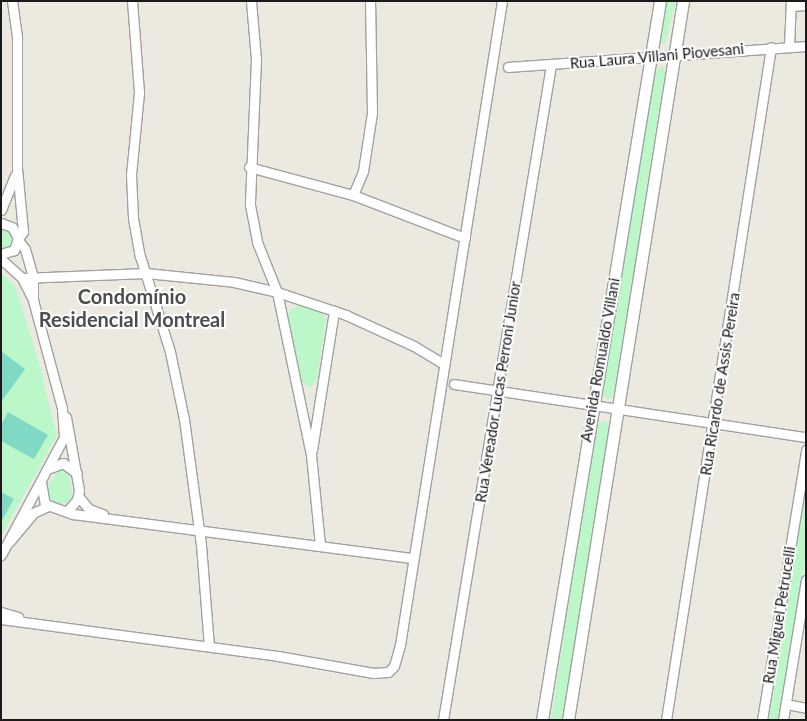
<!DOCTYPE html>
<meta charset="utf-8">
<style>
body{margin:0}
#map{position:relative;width:807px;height:721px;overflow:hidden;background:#eceae0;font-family:Lato,sans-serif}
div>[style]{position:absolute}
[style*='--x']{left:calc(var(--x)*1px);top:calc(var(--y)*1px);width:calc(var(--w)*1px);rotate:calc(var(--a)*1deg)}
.park>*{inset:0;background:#bcf7ca}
.pitch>*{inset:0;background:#7fd9c5}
.roads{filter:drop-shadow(1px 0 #a1a1a1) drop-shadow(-1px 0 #a1a1a1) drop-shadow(0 1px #a1a1a1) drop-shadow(0 -1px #a1a1a1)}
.minor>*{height:9px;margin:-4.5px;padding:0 4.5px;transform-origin:4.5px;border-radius:4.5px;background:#fff}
.tertiary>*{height:11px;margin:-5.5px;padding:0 5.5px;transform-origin:5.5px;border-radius:5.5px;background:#fff}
span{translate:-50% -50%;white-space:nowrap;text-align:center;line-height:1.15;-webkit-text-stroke:4px #fff;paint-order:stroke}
.street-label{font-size:15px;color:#1a1a1a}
.district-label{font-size:20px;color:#4d4d4d;font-weight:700}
.frame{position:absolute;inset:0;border:2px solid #1a1a1a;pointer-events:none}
</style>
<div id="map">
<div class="park">
<i style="clip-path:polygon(666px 1px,676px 1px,665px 45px,660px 41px)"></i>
<i style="clip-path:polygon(663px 66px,665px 73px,614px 395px,608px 400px,602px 394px,654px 72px)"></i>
<i style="clip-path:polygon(1px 227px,14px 233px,12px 246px,1px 250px)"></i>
<i style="clip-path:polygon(1px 273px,15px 285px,40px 366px,57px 436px,1px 536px)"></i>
<i style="clip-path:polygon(300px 305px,322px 313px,326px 320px,317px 380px,310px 388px,302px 382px,287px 323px,290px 309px)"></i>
<i style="clip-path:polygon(604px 420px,609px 425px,563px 720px,551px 720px,596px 426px)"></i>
<i style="clip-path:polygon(63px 468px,69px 473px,73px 500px,68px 504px,50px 502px,45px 492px,58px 469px)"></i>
<i style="clip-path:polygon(806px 484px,806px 555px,779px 720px,769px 720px)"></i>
</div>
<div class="pitch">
<i style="clip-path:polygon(1px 351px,25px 369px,1px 402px)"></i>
<i style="clip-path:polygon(8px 412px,48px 435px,34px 459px,1px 441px,1px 425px)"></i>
<i style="clip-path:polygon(1px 492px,14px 499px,1px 522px)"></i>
</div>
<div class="roads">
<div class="minor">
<i style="--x:12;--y:1;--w:37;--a:82"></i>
<i style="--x:17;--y:38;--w:130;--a:90"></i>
<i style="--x:17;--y:168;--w:64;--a:84.6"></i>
<i style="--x:23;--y:232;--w:8;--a:130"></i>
<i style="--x:132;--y:1;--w:92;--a:85.6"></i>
<i style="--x:139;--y:93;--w:82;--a:95.6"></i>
<i style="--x:131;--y:175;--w:43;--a:87.3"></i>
<i style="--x:133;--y:218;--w:39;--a:80"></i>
<i style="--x:140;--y:256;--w:101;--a:72.6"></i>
<i style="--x:170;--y:352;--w:68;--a:78.2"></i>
<i style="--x:184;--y:419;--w:127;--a:82.3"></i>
<i style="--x:201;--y:545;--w:101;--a:85.5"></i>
<i style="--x:251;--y:1;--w:58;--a:85.1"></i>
<i style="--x:256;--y:59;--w:146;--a:92.4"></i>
<i style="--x:250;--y:205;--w:38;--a:79"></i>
<i style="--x:257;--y:242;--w:54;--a:68.2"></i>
<i style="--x:277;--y:292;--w:167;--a:78.2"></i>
<i style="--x:311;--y:455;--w:90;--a:84.3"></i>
<i style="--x:791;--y:6;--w:15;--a:-4"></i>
<i style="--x:789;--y:46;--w:45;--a:-87.5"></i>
<i style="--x:508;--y:67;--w:299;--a:-4"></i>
<i style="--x:249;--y:167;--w:108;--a:15.1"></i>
<i style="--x:353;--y:195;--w:120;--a:21"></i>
<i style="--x:353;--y:195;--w:26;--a:-67"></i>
<i style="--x:363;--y:171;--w:59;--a:-81.2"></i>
<i style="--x:372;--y:113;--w:112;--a:-91"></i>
<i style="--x:1;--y:210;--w:37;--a:-68"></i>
<i style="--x:1;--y:223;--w:12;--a:20"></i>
<i style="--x:12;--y:227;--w:13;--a:61"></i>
<i style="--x:18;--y:238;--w:13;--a:108"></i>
<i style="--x:14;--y:250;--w:14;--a:163"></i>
<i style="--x:18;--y:240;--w:11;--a:52"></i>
<i style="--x:25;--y:249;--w:29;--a:74"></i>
<i style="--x:33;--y:277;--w:21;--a:90"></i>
<i style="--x:1;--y:259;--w:28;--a:42"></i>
<i style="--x:22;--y:278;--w:25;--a:63"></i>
<i style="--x:33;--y:300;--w:112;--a:75"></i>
<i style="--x:62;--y:408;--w:29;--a:86"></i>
<i style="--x:64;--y:437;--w:134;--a:118.1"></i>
<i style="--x:22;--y:278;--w:124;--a:-2.3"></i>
<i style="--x:146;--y:273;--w:88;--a:5.8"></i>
<i style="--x:234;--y:282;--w:44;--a:13.1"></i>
<i style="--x:277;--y:292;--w:73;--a:18.4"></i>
<i style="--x:346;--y:315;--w:75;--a:24.5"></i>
<i style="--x:414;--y:346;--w:35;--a:31"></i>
<i style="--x:454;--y:384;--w:356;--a:8.6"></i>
<i style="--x:66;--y:417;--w:74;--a:79.9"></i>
<i style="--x:79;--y:490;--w:10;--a:101"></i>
<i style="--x:77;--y:500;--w:15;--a:132"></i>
<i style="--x:312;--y:450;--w:141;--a:-81"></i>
<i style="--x:50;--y:468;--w:14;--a:-21"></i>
<i style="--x:63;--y:463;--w:17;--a:36"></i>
<i style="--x:41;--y:482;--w:22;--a:80"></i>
<i style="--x:45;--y:504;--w:30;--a:20"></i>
<i style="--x:73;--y:514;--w:343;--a:7.4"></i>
<i style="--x:78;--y:496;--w:17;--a:50"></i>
<i style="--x:89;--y:509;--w:15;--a:20"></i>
<i style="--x:9;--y:542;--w:38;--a:-50"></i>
<i style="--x:33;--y:513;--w:17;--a:-25"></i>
<i style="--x:1;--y:612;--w:18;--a:16"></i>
<i style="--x:1;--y:619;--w:279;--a:7.6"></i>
<i style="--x:278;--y:656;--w:97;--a:10.1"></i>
<i style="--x:373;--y:673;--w:15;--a:-4"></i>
<i style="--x:388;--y:672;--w:8;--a:-45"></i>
<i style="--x:394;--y:666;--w:22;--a:-74"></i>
<i style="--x:400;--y:645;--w:652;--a:-81"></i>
<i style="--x:786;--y:704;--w:20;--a:11"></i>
<i style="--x:443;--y:720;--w:664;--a:-80.64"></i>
<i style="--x:666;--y:720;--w:681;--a:-81.13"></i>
<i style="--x:762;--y:720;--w:274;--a:-80.7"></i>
<i style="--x:783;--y:720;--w:142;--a:-80.7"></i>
</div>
<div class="tertiary">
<i style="--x:542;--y:720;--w:729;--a:-80.68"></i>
<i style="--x:568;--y:720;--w:728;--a:-80.91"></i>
</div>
</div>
<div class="street-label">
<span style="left:657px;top:56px;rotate:-5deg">Rua Laura Villani Piovesani</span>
<span style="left:600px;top:360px;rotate:-80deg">Avenida Romualdo Villani</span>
<span style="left:720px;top:384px;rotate:-81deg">Rua Ricardo de Assis Pereira</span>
<span style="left:498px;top:392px;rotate:-81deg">Rua Vereador Lucas Perroni Junior</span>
<span style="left:779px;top:615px;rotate:-81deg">Rua Miguel Petrucelli</span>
</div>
<div class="district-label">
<span style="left:132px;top:308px">Condomínio<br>Residencial Montreal</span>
</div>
<div class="frame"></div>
</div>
